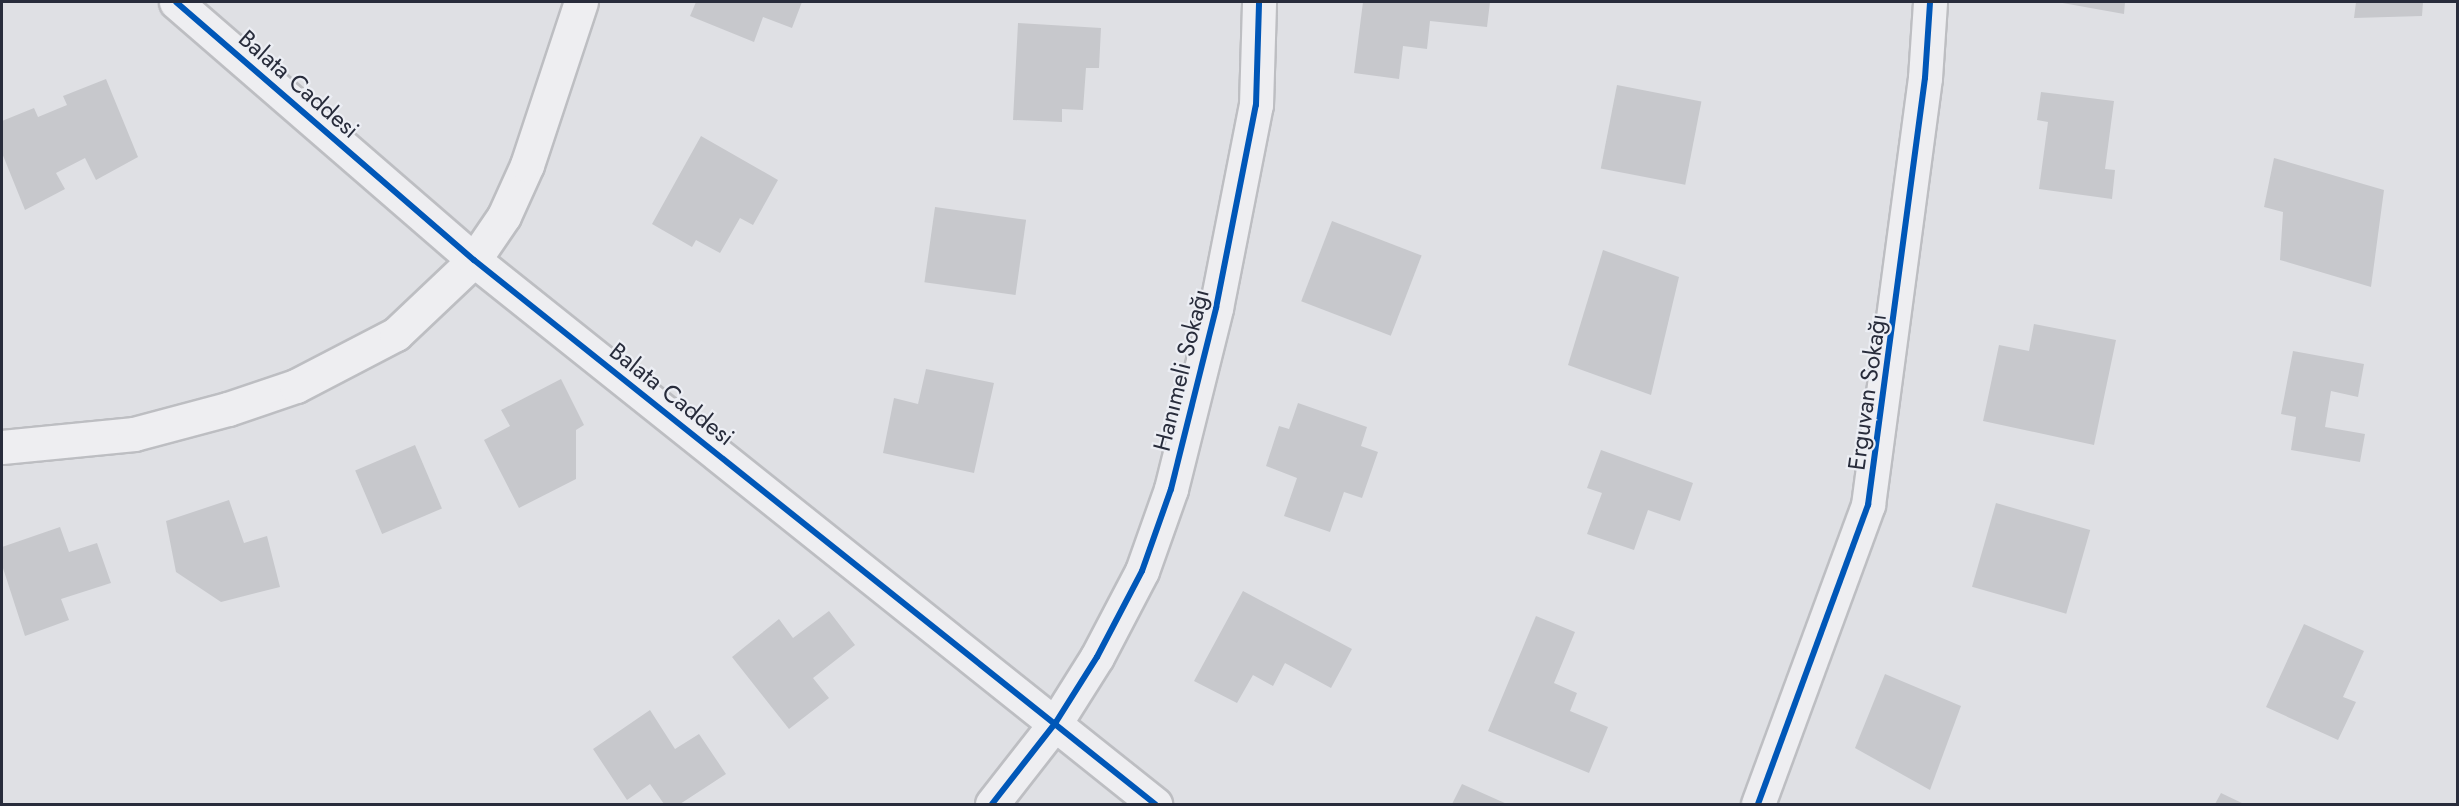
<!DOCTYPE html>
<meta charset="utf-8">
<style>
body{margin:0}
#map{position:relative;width:2459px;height:806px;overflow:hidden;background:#dfe0e4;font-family:Jost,sans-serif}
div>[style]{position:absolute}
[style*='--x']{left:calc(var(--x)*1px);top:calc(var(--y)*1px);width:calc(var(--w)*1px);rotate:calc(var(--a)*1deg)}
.building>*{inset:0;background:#c7c8cc;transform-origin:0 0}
.roads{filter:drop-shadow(2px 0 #bdbec2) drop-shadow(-2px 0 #bdbec2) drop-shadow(0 2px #bdbec2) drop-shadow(0 -2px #bdbec2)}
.minor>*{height:33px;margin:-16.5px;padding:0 16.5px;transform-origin:16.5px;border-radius:16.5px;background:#eeeef1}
.cycleway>*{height:6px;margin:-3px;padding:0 3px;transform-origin:3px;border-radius:3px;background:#0057b8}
span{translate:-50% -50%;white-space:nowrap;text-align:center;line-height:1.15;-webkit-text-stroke:4.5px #eceef4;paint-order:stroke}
.street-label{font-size:24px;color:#282c3b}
.frame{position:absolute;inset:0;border:3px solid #282c3b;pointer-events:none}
</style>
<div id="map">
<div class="building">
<i style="clip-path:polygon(696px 2px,802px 2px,792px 28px,763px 17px,754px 42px,690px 16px)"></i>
<i style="clip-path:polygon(1363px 2px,1490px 2px,1487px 27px,1430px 21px,1427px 49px,1403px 46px,1399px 79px,1354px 73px)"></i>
<i style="clip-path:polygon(2057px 2px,2125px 2px,2124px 14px)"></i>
<i style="clip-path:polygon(2356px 2px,2423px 2px,2422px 16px,2354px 18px)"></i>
<i style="clip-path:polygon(1018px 23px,1101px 28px,1099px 68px,1086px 68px,1083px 110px,1062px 109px,1062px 122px,1013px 120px)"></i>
<i style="clip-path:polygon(106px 79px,138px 157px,96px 180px,85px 158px,56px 173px,65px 189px,25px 210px,2px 153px,2px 121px,34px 108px,38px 117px,67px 105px,63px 96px)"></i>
<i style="left:1617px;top:85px;width:86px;height:85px;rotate:11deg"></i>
<i style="clip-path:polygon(2041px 92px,2114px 101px,2105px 169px,2115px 170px,2112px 199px,2039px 189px,2048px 122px,2037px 120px)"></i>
<i style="clip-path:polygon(701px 136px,778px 180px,753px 225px,740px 218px,720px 253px,696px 240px,692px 247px,652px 224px)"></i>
<i style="clip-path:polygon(2274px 158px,2384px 190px,2371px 287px,2280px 260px,2283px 212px,2264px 207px)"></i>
<i style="left:935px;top:207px;width:92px;height:76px;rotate:8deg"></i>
<i style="left:1332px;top:221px;width:96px;height:86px;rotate:21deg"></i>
<i style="clip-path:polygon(1603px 250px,1679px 277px,1651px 395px,1568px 365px)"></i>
<i style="clip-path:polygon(2034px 324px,2116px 340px,2094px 445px,1983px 421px,1999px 345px,2029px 351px)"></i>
<i style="clip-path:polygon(2293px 351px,2364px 364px,2358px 397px,2331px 391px,2325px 427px,2365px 434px,2360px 462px,2291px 450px,2296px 417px,2281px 414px)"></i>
<i style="clip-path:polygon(926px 369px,994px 383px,974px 473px,883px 453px,894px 398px,918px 404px)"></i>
<i style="clip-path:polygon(561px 379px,584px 425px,576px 430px,576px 479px,519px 508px,484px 440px,510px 426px,501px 410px)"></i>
<i style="clip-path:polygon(1298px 403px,1367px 427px,1361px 446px,1378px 452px,1362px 498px,1344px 492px,1330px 532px,1284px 516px,1297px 478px,1266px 466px,1279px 426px,1289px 429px)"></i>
<i style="left:415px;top:445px;width:69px;height:65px;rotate:67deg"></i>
<i style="clip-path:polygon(1601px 450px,1693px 483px,1680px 521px,1648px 510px,1634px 550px,1587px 534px,1602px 493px,1587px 488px)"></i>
<i style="clip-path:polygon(229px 500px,244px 543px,267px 536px,280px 587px,221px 602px,176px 572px,166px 521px)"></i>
<i style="left:1996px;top:503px;width:98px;height:87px;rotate:16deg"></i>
<i style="clip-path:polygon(60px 527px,69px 552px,97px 543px,111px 583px,61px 599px,69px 620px,25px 636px,2px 565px,2px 547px)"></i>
<i style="clip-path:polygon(1243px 591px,1352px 649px,1331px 688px,1285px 663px,1273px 686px,1253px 675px,1237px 703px,1194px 681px)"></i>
<i style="clip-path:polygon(829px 611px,855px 645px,813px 678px,829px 698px,789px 729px,732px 657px,779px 619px,793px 638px)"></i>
<i style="clip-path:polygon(1536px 616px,1575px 632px,1554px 683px,1577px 693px,1570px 711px,1608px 727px,1589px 773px,1488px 731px)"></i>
<i style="clip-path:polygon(2304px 624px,2364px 651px,2343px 697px,2356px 702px,2338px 740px,2266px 707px)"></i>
<i style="clip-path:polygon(1885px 674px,1961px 706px,1930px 790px,1855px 748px)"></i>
<i style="clip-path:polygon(650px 710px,675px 749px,699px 734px,726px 774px,680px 804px,664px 804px,650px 784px,627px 800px,593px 749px)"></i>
<i style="clip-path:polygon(1462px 784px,1507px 804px,1452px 804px)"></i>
<i style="clip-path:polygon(2221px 793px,2244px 804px,2215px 804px)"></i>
</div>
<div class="roads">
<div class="minor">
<i style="--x:176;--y:2;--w:394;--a:40.9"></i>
<i style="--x:474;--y:260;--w:872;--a:38.62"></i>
<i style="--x:2;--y:447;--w:133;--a:-5.6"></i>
<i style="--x:134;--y:434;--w:97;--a:-14.9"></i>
<i style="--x:228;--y:409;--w:72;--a:-18.7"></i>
<i style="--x:296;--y:386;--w:113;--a:-27.5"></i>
<i style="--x:396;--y:334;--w:108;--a:-43.5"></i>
<i style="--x:474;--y:260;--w:53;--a:-55.7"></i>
<i style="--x:504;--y:216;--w:56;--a:-65.7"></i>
<i style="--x:527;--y:165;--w:172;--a:-71.7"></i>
<i style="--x:992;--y:804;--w:104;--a:-52"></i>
<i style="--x:1056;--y:722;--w:77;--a:-57.8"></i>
<i style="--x:1097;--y:657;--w:97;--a:-62.4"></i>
<i style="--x:1142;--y:571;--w:87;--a:-70.5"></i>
<i style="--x:1171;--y:489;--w:187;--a:-76"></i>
<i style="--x:1216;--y:308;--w:207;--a:-78.9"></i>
<i style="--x:1256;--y:105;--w:103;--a:-88.3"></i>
<i style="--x:1758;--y:804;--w:319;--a:-69.8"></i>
<i style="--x:1868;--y:505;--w:431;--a:-82.4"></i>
<i style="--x:1925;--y:78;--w:76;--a:-86.2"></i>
</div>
</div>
<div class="cycleway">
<i style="--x:176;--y:2;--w:394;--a:40.9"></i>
<i style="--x:474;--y:260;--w:872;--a:38.62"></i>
<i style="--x:992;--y:804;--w:104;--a:-52"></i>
<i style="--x:1056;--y:722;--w:77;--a:-57.8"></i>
<i style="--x:1097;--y:657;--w:97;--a:-62.4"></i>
<i style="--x:1142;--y:571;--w:87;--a:-70.5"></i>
<i style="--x:1171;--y:489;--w:187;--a:-76"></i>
<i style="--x:1216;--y:308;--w:207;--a:-78.9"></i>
<i style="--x:1256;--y:105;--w:103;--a:-88.3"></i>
<i style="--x:1758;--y:804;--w:319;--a:-69.8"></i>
<i style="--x:1868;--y:505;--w:431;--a:-82.4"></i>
<i style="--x:1925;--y:78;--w:76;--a:-86.2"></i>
</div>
<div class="street-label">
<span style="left:299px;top:84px;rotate:41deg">Balata Caddesi</span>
<span style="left:1181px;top:370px;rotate:-76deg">Hanımeli Sokağı</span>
<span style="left:1867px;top:392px;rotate:-82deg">Erguvan Sokağı</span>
<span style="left:672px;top:394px;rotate:38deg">Balata Caddesi</span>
</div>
<div class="frame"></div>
</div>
